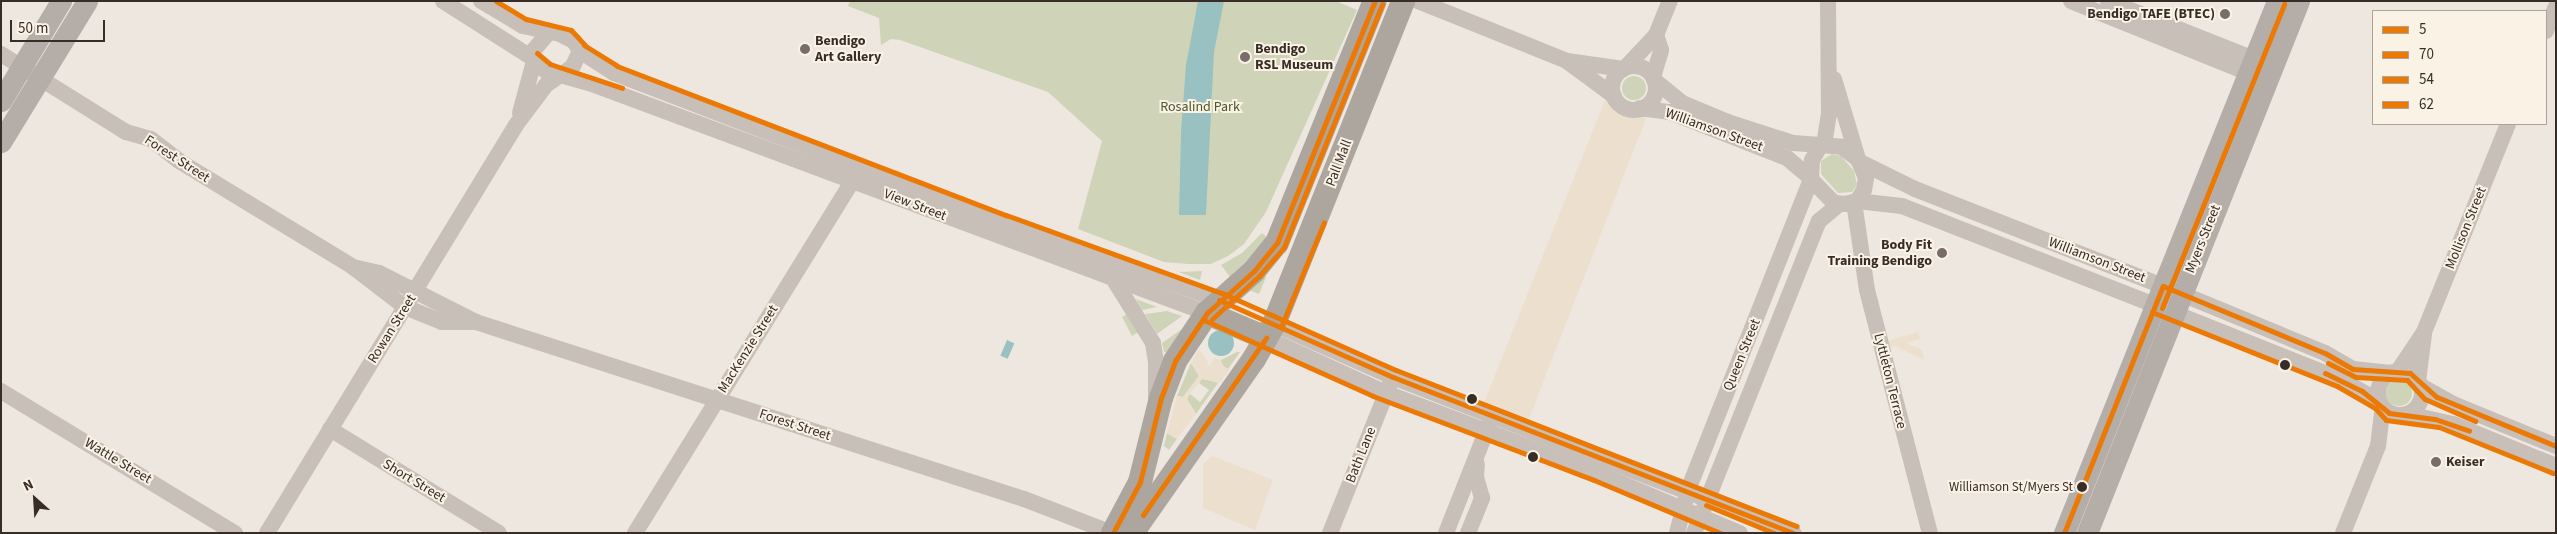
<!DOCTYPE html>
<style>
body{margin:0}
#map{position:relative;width:2557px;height:534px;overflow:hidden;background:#eee7e0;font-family:"Source Sans 3",sans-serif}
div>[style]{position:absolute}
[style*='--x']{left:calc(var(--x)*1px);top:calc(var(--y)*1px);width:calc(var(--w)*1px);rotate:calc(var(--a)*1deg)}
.green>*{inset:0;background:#cfd4b8}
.round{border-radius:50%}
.plaza>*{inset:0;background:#eddfce}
.water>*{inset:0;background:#9ac1c1;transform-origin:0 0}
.minor>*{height:16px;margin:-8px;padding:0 8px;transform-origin:8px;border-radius:8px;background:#c7bfb8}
.minor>.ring{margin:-8px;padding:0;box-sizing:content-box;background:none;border:16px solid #c7bfb8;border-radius:50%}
.major>*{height:21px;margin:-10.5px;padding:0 10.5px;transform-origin:10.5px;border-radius:10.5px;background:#b5ada8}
.highway>*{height:24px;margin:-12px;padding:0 12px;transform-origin:12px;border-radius:12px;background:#ada69f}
.bus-1>*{height:5px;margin:-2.5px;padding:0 2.5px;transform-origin:2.5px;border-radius:2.5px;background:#eb7904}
.bus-2>*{height:5px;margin:-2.5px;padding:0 2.5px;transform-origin:2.5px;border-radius:2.5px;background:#eb7904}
.bus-3>*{height:5px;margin:-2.5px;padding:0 2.5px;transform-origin:2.5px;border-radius:2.5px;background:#eb7904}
.bus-4>*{height:5px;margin:-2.5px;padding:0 2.5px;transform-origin:2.5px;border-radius:2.5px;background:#eb7904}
.dots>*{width:14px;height:14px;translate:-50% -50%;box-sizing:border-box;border:2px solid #fbf2e6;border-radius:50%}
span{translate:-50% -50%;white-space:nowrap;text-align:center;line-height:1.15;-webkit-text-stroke:4px #fbf2e6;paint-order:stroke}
.bus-label{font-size:13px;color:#382c27}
.right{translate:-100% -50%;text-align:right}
.poi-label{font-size:14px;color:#382c27;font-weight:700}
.left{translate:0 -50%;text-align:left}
.park-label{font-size:14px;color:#475828}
.street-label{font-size:14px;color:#382c27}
.frame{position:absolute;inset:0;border:2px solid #382c27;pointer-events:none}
.legend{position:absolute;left:2372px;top:10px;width:175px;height:115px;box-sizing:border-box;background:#fbf2e6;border:1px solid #ada39a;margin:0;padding:6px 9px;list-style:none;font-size:15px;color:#382c27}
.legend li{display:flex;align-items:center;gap:10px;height:25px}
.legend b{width:25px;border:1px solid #ada39a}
.north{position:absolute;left:10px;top:474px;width:50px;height:50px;-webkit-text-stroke:4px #fbf2e6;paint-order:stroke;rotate:334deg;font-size:14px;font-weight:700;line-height:20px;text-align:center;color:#382c27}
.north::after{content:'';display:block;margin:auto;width:18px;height:22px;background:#382c27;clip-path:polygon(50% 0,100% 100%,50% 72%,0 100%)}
.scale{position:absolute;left:10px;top:20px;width:95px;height:22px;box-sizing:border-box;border:2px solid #382c27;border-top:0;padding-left:6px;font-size:15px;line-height:18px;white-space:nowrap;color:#382c27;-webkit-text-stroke:4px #fbf2e6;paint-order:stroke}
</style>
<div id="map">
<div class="green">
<i style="clip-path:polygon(850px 1px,1336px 1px,1357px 10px,1266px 212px,1244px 244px,1228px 256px,1211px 264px,1188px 264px,1164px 262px,1078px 229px,1102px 141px,1048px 92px,900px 40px,891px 39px,881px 45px,879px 18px,848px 6px)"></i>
<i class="round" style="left:1622px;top:76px;width:24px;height:24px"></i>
<i style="clip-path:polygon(1832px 154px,1841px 156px,1854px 171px,1857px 185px,1852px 192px,1838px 193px,1821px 174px,1821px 161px)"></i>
<i style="clip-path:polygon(1262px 233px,1269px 239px,1230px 277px,1221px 265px,1242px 253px)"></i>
<i style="clip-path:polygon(1176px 271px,1181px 272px,1202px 271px,1200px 280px)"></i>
<i style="clip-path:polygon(1263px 276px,1266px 277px,1259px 294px,1249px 290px)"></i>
<i style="clip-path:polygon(1136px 299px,1157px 307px,1142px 310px)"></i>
<i style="clip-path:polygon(1167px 311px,1182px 316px,1157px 334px,1145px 314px)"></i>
<i style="clip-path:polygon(1129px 313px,1140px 331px,1132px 336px,1122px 317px)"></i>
<i style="clip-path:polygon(1182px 329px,1167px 352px,1164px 352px,1162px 343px)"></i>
<i style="clip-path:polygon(1237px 352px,1240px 352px,1228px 369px,1221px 365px,1221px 360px)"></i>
<i style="clip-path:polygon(1191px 363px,1199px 376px,1183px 397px,1177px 396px)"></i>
<i style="clip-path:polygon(1202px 378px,1218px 383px,1196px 414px,1187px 399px,1190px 394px,1200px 402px,1209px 390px,1199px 383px)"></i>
<i class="round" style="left:2386px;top:380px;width:26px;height:26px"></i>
<i style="clip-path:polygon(1167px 433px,1177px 439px,1169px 450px,1164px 446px)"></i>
</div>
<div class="plaza">
<i style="clip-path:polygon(1605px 100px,1615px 112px,1624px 116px,1647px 116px,1528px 421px,1483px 405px)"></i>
<i style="clip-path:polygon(1918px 332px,1920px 339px,1906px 343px,1922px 350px,1924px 360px,1895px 346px,1889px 348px,1887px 341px)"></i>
<i style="clip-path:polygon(1199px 349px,1208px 362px,1207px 365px,1210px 366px,1214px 358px,1221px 360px,1224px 368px,1230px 369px,1220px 383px,1202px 379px,1190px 394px,1187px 399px,1196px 414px,1177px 439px,1167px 433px,1177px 396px,1183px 397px,1199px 376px,1191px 363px)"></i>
<i style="clip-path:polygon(1212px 456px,1273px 480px,1255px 530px,1203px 508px,1203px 464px)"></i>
</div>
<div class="water">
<i style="clip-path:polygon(1198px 1px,1224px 1px,1214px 52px,1206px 215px,1179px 215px,1181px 132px,1186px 65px)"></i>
<i class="round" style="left:1208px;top:330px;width:26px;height:26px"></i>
<i style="left:1007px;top:340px;width:8px;height:17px;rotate:23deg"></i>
</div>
<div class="minor">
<i style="--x:443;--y:1;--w:106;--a:32.6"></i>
<i style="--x:481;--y:1;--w:49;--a:30.8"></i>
<i style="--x:523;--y:26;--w:38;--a:12"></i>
<i style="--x:560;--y:34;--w:16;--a:27"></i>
<i style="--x:574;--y:41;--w:12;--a:59"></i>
<i style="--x:580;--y:51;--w:17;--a:115"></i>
<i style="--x:573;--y:66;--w:14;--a:141"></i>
<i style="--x:1418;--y:1;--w:161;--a:21.9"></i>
<i style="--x:1567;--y:61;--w:57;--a:8.1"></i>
<i style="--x:2071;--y:1;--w:191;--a:22.1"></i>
<i style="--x:2108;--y:1;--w:157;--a:21.7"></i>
<i style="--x:2546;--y:31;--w:27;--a:-68"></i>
<i style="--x:549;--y:32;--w:26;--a:130"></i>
<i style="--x:532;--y:52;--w:9;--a:77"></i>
<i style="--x:534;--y:61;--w:16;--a:40"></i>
<i style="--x:546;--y:71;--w:48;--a:15.8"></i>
<i style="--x:592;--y:84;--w:656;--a:20.42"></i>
<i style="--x:580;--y:51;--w:40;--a:32.9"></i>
<i style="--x:614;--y:73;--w:417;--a:21"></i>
<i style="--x:1003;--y:222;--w:230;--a:19.9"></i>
<i style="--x:1;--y:54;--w:147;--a:32"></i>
<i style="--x:126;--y:132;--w:26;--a:16"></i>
<i style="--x:151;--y:139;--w:36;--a:38"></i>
<i style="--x:179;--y:161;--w:204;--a:31.3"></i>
<i style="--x:353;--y:267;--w:66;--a:37.6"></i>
<i style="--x:405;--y:307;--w:40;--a:22"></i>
<i style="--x:442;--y:322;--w:34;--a:0"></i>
<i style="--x:1568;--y:62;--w:57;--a:36.5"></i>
<i class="ring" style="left:1612px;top:66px;width:28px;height:28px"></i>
<i style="--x:1626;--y:67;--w:44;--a:-46.8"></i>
<i style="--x:1656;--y:35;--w:37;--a:-68"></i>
<i style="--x:1653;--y:77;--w:28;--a:-73"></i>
<i style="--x:1661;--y:50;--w:16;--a:-108"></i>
<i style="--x:1834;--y:79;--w:84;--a:73.3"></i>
<i style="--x:1654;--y:80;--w:36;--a:39"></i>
<i style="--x:1682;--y:103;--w:50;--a:22.4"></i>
<i style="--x:1728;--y:122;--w:68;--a:17.9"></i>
<i style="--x:1793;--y:143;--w:28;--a:4"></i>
<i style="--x:1640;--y:108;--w:30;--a:8"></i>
<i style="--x:1670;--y:112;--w:126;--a:21.5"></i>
<i style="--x:1787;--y:158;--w:30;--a:40"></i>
<i style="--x:520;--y:113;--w:54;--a:-74.9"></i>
<i style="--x:1821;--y:145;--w:21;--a:5"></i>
<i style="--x:1842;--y:147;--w:20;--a:37"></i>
<i style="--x:1858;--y:159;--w:21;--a:67"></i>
<i style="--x:1866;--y:178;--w:12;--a:99"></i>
<i style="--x:1864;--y:190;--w:13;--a:122"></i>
<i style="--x:1857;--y:201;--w:11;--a:165"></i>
<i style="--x:1846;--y:204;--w:12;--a:-175"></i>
<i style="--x:1834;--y:203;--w:33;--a:-134"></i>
<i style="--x:1811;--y:179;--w:19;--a:-87"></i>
<i style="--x:1812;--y:160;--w:17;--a:-59"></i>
<i style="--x:1824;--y:145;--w:30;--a:-81"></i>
<i style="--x:1829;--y:115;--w:114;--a:-90.5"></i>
<i style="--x:1860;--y:162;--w:61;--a:26.1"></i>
<i style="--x:1915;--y:189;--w:266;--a:21.4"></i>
<i style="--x:1857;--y:201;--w:45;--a:6.3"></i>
<i style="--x:1902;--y:206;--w:272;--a:21.4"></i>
<i style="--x:1854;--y:202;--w:89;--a:81.6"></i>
<i style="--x:1867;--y:290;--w:251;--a:75.5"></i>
<i style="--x:353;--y:267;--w:27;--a:13"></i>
<i style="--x:379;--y:273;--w:109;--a:26.8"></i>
<i style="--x:476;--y:322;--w:576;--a:17.9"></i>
<i style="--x:1024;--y:499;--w:94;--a:21.1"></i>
<i style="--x:1114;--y:280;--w:74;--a:58.2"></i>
<i style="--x:1153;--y:343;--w:18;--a:81"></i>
<i style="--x:1156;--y:361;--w:38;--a:90"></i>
<i style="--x:2182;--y:294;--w:155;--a:22.4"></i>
<i style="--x:2325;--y:353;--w:32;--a:30"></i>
<i style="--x:2353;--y:369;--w:38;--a:6"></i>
<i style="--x:2174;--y:313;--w:179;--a:21.7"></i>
<i style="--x:2340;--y:379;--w:46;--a:29.9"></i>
<i style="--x:1274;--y:324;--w:130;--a:24"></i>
<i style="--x:1393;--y:377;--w:430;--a:21.3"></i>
<i style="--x:1266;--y:338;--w:132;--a:24.6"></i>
<i style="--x:1386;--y:393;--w:226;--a:20.8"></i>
<i style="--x:1597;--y:473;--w:155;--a:22.8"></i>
<i style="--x:2398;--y:371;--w:47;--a:-56.3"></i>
<i style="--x:2424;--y:332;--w:224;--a:-68"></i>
<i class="ring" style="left:2378px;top:371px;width:28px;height:28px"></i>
<i style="--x:2418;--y:381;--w:47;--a:-82.7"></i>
<i style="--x:2421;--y:386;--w:37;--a:29"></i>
<i style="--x:2453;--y:404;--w:111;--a:22.2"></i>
<i style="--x:1;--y:391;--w:274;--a:31.3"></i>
<i style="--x:2408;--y:414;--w:46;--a:12.5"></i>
<i style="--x:2453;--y:424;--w:111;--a:22.2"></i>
<i style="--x:330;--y:429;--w:198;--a:31.6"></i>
<i style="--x:267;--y:533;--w:478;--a:-58.6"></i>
<i style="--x:516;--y:125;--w:50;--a:-53.1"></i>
<i style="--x:546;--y:85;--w:16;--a:-35"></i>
<i style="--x:635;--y:533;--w:423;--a:-58.3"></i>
<i style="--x:1330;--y:533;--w:161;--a:-68.1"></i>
<i style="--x:1446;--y:533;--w:119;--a:-68.4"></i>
<i style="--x:1468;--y:533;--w:38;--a:-68"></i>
<i style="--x:1482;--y:498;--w:22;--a:-106"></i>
<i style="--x:1476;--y:477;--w:13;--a:-86"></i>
<i style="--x:1677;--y:533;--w:44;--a:-75.7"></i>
<i style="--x:1688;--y:490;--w:334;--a:-68.4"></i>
<i style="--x:1694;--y:533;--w:336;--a:-68.2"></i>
<i style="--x:1819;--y:221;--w:26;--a:-40"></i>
<i style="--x:2343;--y:533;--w:94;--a:-68.1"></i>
<i style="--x:2378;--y:446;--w:38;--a:-83"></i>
</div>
<div class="major">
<i style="--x:1;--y:101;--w:117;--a:-59"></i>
<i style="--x:1;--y:142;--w:165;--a:-58.6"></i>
<i style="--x:2064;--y:533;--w:573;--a:-68.18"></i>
<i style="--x:2087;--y:533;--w:573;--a:-68.27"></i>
</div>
<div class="highway">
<i style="--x:1207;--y:313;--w:64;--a:23"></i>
<i style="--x:1113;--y:533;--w:58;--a:-62.1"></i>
<i style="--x:1140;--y:482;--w:87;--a:-76"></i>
<i style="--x:1161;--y:398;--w:40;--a:-69"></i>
<i style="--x:1175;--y:361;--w:58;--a:-56.3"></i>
<i style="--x:1207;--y:313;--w:63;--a:-41.8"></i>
<i style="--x:1254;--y:271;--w:36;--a:-51"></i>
<i style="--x:1277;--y:243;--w:261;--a:-68"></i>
<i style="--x:1132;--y:533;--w:213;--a:-55"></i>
<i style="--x:1254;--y:359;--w:40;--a:-60.3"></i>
<i style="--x:1274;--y:324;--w:348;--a:-68.2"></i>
</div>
<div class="bus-1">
<i style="--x:1219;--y:300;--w:190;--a:23.9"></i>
<i style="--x:1393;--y:377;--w:429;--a:21.3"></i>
<i style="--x:1143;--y:515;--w:216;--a:-55.2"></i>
<i style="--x:1113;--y:533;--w:58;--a:-62.1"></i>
<i style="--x:1140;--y:482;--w:87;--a:-76"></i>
<i style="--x:1161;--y:398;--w:40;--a:-69"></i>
<i style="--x:1175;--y:361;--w:58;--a:-56.3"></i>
<i style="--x:1207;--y:313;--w:63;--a:-41.8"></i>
<i style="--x:1254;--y:271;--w:36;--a:-51"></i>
<i style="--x:1277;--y:243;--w:261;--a:-68"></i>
</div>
<div class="bus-2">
<i style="--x:2162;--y:308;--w:328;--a:-68.1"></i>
<i style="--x:2152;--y:312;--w:199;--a:21.8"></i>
<i style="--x:2337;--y:386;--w:44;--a:30.1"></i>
<i style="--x:2375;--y:408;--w:16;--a:47"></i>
<i style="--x:2386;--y:420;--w:53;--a:7.5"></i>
<i style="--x:2439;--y:427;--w:123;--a:22"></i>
<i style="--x:1212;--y:319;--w:64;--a:-42.5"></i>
<i style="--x:1259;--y:276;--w:38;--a:-49"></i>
<i style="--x:1284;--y:247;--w:262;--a:-68"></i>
<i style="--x:1204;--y:320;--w:185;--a:24.2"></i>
<i style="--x:1373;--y:396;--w:236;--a:20.8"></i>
<i style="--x:1594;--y:480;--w:137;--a:22.8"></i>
<i style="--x:1281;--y:327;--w:113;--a:-67.7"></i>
<i style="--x:2328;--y:363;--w:31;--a:27"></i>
<i style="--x:2356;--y:377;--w:51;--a:3.4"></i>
<i style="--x:2407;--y:380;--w:26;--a:47"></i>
<i style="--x:2425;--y:399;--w:55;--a:23.7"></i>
<i style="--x:1706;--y:505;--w:74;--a:22.4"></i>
</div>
<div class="bus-3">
<i style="--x:496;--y:1;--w:35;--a:31"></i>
<i style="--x:526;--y:19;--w:46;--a:13.7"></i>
<i style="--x:571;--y:30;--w:22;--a:47"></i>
<i style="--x:584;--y:45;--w:39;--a:32"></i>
<i style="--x:617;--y:66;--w:417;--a:21"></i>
<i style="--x:1006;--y:215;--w:230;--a:19.9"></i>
<i style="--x:1222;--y:293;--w:190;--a:23.9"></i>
<i style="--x:1396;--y:370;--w:430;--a:21.3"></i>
<i style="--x:537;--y:53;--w:17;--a:40"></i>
<i style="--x:550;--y:64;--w:76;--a:18.4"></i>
</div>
<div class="bus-4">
<i style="--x:2325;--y:373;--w:41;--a:25.9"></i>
<i style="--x:2362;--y:391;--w:35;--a:39"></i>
<i style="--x:2389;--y:413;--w:46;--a:7.4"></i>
<i style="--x:2435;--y:419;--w:36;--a:19"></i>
<i style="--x:2064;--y:533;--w:266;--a:-68.2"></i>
<i style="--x:2163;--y:286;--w:175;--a:22.5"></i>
<i style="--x:2325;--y:353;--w:32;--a:30"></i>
<i style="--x:2353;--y:369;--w:57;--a:4"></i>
<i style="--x:2410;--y:373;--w:36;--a:42"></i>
<i style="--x:2437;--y:397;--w:129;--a:22.4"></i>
</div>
<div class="dots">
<i style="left:2225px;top:14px;background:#786d68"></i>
<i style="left:805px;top:49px;background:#786d68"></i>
<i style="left:1245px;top:57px;background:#786d68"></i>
<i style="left:1942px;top:253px;background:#786d68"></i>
<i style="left:2285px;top:365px;background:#382c27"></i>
<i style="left:1472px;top:399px;background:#382c27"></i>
<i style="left:1533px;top:457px;background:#382c27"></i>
<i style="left:2436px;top:462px;background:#786d68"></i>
<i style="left:2082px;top:487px;background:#382c27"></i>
</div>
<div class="bus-label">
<span class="right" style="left:2073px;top:487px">Williamson St/Myers St</span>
</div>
<div class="poi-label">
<span class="right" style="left:2215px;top:14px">Bendigo TAFE (BTEC)</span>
<span class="left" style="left:815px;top:49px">Bendigo<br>Art Gallery</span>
<span class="left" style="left:1255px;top:57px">Bendigo<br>RSL Museum</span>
<span class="right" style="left:1932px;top:253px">Body Fit<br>Training Bendigo</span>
<span class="left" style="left:2446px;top:462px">Keiser</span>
</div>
<div class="park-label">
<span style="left:1200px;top:107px">Rosalind Park</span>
</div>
<div class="street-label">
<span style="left:1714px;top:130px;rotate:20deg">Williamson Street</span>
<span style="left:177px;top:159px;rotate:33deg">Forest Street</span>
<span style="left:1339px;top:163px;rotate:-69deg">Pall Mall</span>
<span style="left:915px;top:205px;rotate:21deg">View Street</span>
<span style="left:2466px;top:228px;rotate:-68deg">Mollison Street</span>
<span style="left:2203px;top:239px;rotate:-68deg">Myers Street</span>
<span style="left:2097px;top:260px;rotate:21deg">Williamson Street</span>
<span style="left:392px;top:329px;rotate:-58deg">Rowan Street</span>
<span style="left:748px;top:349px;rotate:-58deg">MacKenzie Street</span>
<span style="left:1742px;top:355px;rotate:-68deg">Queen Street</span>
<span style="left:1890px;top:381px;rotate:76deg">Lyttleton Terrace</span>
<span style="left:795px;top:425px;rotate:18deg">Forest Street</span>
<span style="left:1361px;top:455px;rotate:-68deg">Bath Lane</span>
<span style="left:118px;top:461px;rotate:31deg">Wattle Street</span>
<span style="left:414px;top:481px;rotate:31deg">Short Street</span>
</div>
<div class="frame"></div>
<ul class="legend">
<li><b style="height:6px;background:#eb7904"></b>5</li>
<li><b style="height:6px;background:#eb7904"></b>70</li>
<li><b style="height:6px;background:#eb7904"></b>54</li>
<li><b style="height:6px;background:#eb7904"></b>62</li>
</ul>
<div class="north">N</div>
<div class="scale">50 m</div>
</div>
